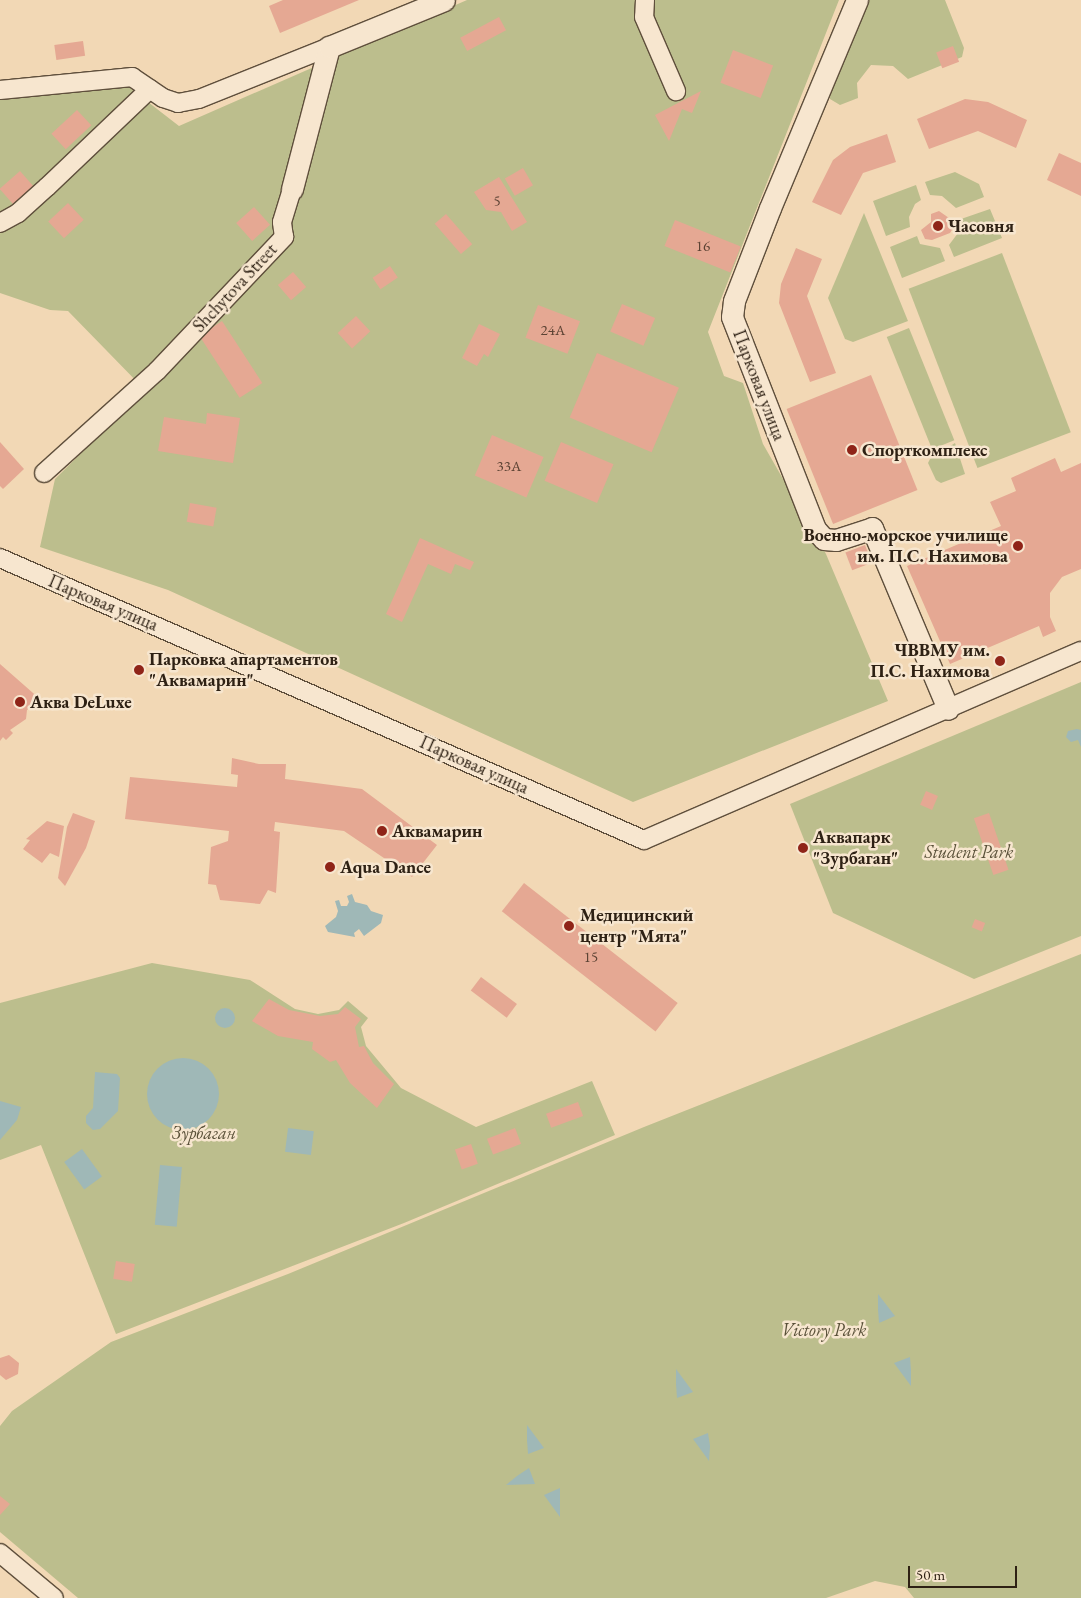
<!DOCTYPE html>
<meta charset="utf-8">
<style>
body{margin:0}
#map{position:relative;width:1081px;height:1598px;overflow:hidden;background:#f2d8b5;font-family:"EB Garamond",serif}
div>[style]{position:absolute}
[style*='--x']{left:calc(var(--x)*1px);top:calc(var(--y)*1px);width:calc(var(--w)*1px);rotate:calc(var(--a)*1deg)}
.green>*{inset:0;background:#bcbe8d;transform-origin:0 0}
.water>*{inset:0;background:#9fb8b7;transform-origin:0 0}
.round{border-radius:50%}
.building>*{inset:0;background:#e5a893;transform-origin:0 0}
.roads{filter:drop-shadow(1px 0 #5f4f3c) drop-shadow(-1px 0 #5f4f3c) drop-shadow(0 1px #5f4f3c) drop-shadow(0 -1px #5f4f3c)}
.minor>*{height:18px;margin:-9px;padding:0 9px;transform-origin:9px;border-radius:9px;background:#f7e6cf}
.tertiary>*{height:21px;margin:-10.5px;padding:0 10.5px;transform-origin:10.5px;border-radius:10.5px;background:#f7e6cf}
.dots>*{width:14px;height:14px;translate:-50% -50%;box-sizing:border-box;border:2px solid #f7e6cf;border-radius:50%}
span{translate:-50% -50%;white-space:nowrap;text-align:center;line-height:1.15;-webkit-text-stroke:5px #f7e6cf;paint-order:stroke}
.number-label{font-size:15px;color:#5c4334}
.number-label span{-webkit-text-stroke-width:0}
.poi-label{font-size:18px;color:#2e2114;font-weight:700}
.left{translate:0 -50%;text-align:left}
.right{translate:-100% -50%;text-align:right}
.street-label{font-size:18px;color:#2e2114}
.park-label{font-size:18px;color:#595038;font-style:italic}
.scale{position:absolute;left:908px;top:1566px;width:109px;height:22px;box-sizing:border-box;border:2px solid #2e2114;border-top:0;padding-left:6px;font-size:15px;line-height:18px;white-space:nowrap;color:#2e2114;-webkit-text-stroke:4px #f7e6cf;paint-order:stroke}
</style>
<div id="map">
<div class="green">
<i style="clip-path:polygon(467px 0,839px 0,708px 332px,724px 376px,743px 383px,763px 444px,826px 554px,888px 701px,633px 802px,168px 590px,40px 547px,55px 479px,145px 390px,68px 311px,50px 310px,0 293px,0 98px,126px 85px,179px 126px)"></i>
<i style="clip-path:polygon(868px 0,945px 0,964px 48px,962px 57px,908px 79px,893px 66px,871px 65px,857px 83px,858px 98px,840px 105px,830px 99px,829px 87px)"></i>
<i style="clip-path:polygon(955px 172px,979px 184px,984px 197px,956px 208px,942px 196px,930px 195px,925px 182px)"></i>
<i style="clip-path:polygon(916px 185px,921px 200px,915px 204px,909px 217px,910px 227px,886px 236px,873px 201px)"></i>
<i style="clip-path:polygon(990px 209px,1002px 238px,954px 257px,949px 245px,961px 229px,961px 219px)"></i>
<i style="clip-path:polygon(864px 213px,908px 321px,853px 342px,845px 339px,828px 298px)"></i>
<i style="clip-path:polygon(917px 236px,920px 244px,940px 248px,945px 261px,902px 278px,890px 247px)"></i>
<i style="left:1002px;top:253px;width:192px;height:100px;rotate:69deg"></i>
<i style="left:909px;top:328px;width:121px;height:24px;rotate:68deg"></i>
<i style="clip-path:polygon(955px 443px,965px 474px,941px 483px,936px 480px,928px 463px,930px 459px)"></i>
<i style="clip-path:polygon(1081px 682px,1081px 936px,974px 979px,833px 913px,790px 804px)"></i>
<i style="clip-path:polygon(1081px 954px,1081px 1598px,914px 1598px,905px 1587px,875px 1581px,826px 1598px,78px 1598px,0 1532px,0 1426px,12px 1411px,111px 1342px,288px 1274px,644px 1127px)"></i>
<i style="clip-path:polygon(152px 963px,250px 980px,295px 1009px,318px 1014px,339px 1010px,348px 1001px,368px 1018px,361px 1027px,366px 1046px,401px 1088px,476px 1127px,592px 1081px,615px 1135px,404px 1223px,116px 1334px,41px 1145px,0 1160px,0 1003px)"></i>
</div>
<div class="water">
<i style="clip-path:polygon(1077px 729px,1081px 730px,1081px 747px,1078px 740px,1071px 742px,1066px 737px,1068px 731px)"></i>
<i style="clip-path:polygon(352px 894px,355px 902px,367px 905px,371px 911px,383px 915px,381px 923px,364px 936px,359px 929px,354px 933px,355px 937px,328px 932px,325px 926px,336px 917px,338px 911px,335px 901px,339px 900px,341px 906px,347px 906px,349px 902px,347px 896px)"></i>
<i class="round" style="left:215px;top:1008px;width:20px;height:20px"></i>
<i class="round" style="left:147px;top:1058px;width:72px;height:72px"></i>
<i style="clip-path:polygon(95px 1072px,117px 1074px,120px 1078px,118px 1111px,100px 1129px,93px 1130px,86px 1123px,86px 1116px,93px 1108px)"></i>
<i style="clip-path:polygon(0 1101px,21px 1107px,17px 1120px,0 1140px)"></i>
<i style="left:288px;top:1128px;width:26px;height:24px;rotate:7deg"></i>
<i style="left:82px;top:1149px;width:34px;height:22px;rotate:54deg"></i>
<i style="left:160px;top:1165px;width:22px;height:60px;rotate:5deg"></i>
<i style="clip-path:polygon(878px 1294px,895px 1316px,879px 1323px,878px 1309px)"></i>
<i style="clip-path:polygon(910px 1357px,911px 1371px,911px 1386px,894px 1363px)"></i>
<i style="clip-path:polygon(676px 1369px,693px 1392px,677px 1398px,676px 1384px)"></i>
<i style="clip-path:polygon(527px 1425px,544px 1448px,528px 1454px,527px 1440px)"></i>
<i style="clip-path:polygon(708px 1433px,710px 1446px,709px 1461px,693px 1439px)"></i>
<i style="clip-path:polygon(529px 1468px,535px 1484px,506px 1485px,517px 1476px)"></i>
<i style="clip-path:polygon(560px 1488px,560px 1517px,544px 1495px)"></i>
</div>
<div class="building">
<i style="clip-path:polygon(283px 0,359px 0,280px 33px,269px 6px)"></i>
<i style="left:499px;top:17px;width:15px;height:44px;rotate:62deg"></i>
<i style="left:83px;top:41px;width:15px;height:29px;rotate:82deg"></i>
<i style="left:953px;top:46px;width:17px;height:18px;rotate:69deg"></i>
<i style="left:733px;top:50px;width:43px;height:35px;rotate:21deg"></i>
<i style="clip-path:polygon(701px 91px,692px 113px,682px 109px,669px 141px,655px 115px)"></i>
<i style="clip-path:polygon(965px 99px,988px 102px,1027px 120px,1016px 148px,978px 131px,929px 149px,917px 119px)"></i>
<i style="left:77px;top:110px;width:21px;height:35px;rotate:47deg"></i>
<i style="clip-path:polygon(887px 134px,896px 162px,863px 173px,841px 215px,812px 202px,833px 160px,850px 147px)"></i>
<i style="clip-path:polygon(1059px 153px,1081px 163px,1081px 196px,1047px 180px)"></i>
<i style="left:523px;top:168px;width:20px;height:21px;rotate:60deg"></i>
<i style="left:20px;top:171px;width:23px;height:27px;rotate:49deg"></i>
<i style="clip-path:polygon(499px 177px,527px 222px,512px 231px,501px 212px,486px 210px,474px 192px)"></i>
<i style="left:68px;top:203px;width:23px;height:27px;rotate:47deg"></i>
<i style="left:254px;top:207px;width:24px;height:24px;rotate:48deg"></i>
<i style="clip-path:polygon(939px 211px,949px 218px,953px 228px,950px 233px,932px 240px,925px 239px,921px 230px,931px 222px,931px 214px)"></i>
<i style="left:446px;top:214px;width:40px;height:15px;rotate:49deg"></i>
<i style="left:675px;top:220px;width:71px;height:28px;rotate:22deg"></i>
<i style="clip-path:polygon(796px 248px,822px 259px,807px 296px,836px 373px,810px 382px,779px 303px,781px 284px)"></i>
<i style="left:390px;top:266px;width:14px;height:21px;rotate:56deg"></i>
<i style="left:293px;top:272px;width:20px;height:20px;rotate:49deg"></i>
<i style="left:622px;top:304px;width:36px;height:30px;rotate:23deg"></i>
<i style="left:538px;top:305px;width:45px;height:35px;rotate:21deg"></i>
<i style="left:356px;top:316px;width:21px;height:25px;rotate:47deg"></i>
<i style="left:222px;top:321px;width:74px;height:27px;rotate:57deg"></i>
<i style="clip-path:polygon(479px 324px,500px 334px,488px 357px,484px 354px,477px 366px,462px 358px)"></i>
<i style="left:597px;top:353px;width:89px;height:70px;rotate:23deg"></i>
<i style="left:871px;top:375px;width:124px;height:91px;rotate:68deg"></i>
<i style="clip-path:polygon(207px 413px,240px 418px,233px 463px,158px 451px,164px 417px,206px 424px)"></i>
<i style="left:492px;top:435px;width:56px;height:44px;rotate:23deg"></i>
<i style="clip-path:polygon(0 442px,24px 469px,3px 489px,0 486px)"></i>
<i style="left:561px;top:442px;width:57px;height:42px;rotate:23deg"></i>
<i style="clip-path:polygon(1055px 458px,1061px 472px,1081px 463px,1081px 569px,1062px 577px,1050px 593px,1050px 617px,1056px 631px,1043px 637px,1039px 626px,950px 664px,907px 566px,1001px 526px,990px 502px,1016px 491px,1011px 478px)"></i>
<i style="left:190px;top:503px;width:27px;height:19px;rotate:10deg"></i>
<i style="clip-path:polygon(420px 538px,474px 562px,470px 570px,455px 564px,451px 574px,428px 564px,402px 622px,386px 614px)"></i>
<i style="left:865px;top:545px;width:19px;height:21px;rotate:69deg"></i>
<i style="clip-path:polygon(0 664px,41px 700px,27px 710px,26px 719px,10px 730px,13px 733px,6px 740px,3px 737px,0 741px)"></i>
<i style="clip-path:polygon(232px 758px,259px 764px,286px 764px,285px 779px,362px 789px,437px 845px,412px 877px,344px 831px,275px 822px,274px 831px,280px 832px,276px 893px,268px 890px,260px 904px,220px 900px,216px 885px,208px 884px,211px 847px,228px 841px,229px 831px,125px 819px,130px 777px,237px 787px,238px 775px,231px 774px)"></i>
<i style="left:926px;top:791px;width:13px;height:15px;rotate:23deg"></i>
<i style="clip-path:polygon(73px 813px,95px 821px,86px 848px,65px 886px,58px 878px,67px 827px)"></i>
<i style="left:989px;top:813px;width:60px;height:16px;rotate:71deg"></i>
<i style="clip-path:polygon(47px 821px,64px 826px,59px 857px,50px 853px,42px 863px,23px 849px,30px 840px,26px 839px)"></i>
<i style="left:524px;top:883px;width:195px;height:36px;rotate:38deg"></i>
<i style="left:975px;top:919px;width:11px;height:9px;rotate:22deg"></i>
<i style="left:481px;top:977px;width:45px;height:17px;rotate:37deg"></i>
<i style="clip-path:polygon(269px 999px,289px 1010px,320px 1016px,338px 1014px,345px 1007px,361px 1019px,355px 1027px,359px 1047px,364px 1046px,373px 1063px,394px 1084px,377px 1108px,350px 1083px,336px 1060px,330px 1062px,312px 1049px,313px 1042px,278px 1036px,252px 1021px)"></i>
<i style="left:578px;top:1102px;width:15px;height:34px;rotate:70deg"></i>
<i style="left:515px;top:1128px;width:17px;height:30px;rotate:69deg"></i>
<i style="left:471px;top:1144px;width:21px;height:17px;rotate:71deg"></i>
<i style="left:116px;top:1261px;width:19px;height:18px;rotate:9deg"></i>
<i style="clip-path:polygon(9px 1355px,19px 1363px,18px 1374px,6px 1380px,0 1375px,0 1358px)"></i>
<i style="clip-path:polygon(0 1496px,10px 1504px,0 1515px)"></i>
</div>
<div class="roads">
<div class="minor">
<i style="--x:645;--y:0;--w:17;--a:93"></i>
<i style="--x:644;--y:17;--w:81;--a:66.6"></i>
<i style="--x:0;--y:90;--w:133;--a:-5.6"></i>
<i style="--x:132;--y:77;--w:37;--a:34"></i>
<i style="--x:163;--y:98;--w:16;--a:18"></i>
<i style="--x:178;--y:103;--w:21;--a:-11"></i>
<i style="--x:199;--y:99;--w:140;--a:-21.8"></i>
<i style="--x:0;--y:223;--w:21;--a:-29"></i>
<i style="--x:18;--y:213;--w:39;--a:-42"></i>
<i style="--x:47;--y:187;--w:142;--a:-43.6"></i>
<i style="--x:44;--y:473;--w:152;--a:-42.1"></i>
<i style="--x:157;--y:371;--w:185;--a:-46.5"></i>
<i style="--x:284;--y:237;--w:15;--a:-98"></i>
<i style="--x:282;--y:222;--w:34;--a:-73"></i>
<i style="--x:0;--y:558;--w:703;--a:23.65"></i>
<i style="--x:644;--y:840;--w:476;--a:-23.4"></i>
<i style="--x:0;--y:1553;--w:70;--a:39.8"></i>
</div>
<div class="tertiary">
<i style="--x:857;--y:0;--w:225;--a:112.7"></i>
<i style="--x:770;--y:208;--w:100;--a:111.2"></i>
<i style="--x:734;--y:301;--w:16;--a:97"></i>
<i style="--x:732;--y:317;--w:228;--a:68.6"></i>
<i style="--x:815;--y:529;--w:13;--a:48"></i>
<i style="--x:824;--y:539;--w:12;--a:5"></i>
<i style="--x:836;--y:540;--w:38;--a:-18"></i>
<i style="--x:872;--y:528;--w:196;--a:67.2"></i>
<i style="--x:292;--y:189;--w:147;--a:-75.4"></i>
<i style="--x:329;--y:47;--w:124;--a:-22.2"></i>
</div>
</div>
<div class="dots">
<i style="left:938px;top:226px;background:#8f2418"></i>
<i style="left:852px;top:450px;background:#8f2418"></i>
<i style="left:1018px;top:546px;background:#8f2418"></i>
<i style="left:1000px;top:661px;background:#8f2418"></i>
<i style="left:139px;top:670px;background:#8f2418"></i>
<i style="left:20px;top:702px;background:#8f2418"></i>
<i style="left:382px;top:831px;background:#8f2418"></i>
<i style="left:803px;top:848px;background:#8f2418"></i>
<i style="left:330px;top:867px;background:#8f2418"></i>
<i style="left:569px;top:926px;background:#8f2418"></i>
</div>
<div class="number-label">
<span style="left:497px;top:201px">5</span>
<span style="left:703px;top:246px">16</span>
<span style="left:553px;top:330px">24А</span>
<span style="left:509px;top:466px">33А</span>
<span style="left:591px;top:957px">15</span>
</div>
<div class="poi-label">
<span class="left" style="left:948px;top:226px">Часовня</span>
<span class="left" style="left:862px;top:450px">Спорткомплекс</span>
<span class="right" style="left:1008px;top:546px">Военно-морское училище<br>им. П.С. Нахимова</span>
<span class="right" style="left:990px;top:661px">ЧВВМУ им.<br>П.С. Нахимова</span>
<span class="left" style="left:149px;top:670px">Парковка апартаментов<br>"Аквамарин"</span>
<span class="left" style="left:30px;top:702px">Аква DeLuxe</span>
<span class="left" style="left:392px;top:831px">Аквамарин</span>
<span class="left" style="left:813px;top:848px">Аквапарк<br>"Зурбаган"</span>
<span class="left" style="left:340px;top:867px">Aqua Dance</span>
<span class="left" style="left:580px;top:926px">Медицинский<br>центр "Мята"</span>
</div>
<div class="street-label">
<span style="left:235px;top:288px;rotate:-47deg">Shchytova Street</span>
<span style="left:759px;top:385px;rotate:69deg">Парковая улица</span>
<span style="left:103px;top:603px;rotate:23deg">Парковая улица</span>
<span style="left:474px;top:765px;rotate:24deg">Парковая улица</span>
</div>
<div class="park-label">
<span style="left:969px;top:852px">Student Park</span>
<span style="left:204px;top:1133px">Зурбаган</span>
<span style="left:824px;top:1330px">Victory Park</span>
</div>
<div class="scale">50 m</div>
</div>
